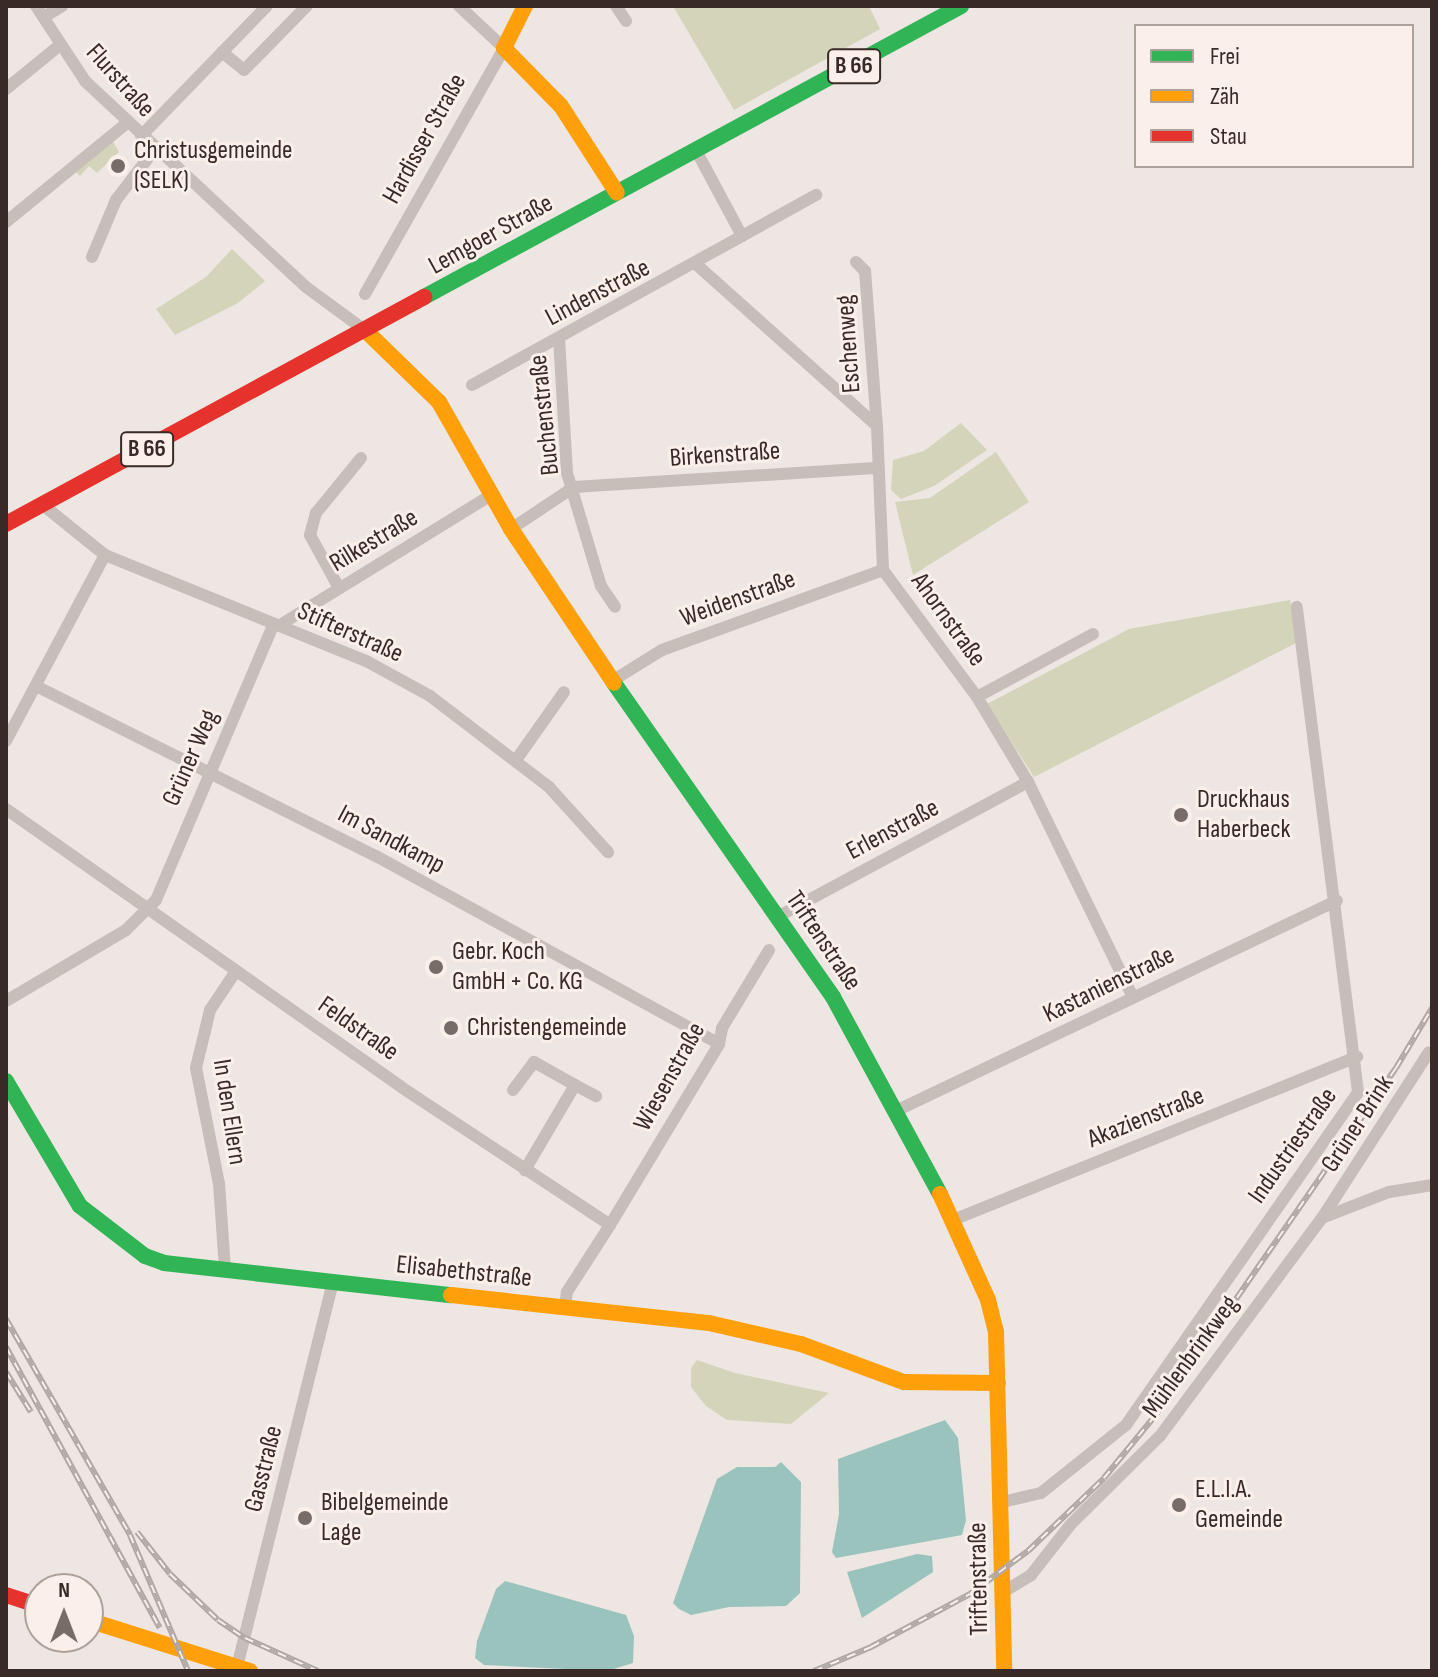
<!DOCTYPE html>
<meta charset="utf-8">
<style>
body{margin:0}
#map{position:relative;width:1438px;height:1677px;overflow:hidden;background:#eee6e2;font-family:"Sofia Sans Condensed",sans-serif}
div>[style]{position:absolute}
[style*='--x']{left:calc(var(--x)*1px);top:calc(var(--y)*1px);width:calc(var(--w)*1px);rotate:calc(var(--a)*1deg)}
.green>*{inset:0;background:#d3d4ba}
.water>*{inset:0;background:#9bc3bd}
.street>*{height:12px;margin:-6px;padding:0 6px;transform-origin:6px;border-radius:6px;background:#c7beba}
.fast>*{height:16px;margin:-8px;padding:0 8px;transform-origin:8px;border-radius:8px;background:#30b455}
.slow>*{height:16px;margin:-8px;padding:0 8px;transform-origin:8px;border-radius:8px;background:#ff9f0a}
.jam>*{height:16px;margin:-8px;padding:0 8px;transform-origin:8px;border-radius:8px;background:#e5322d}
.rail>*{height:6px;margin-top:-3px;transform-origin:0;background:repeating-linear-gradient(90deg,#fbf0e9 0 9px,#afa8a5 0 18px);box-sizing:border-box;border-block:2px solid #afa8a5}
.dots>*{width:22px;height:22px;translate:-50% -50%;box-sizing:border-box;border:4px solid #fbf0e9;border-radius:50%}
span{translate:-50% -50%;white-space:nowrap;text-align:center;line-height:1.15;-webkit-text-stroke:6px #fbf0e9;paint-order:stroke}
.shield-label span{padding:2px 6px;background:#fbf0e9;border:2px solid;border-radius:6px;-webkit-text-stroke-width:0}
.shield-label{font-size:24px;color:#392a28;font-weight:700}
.street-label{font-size:26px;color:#392a28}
.poi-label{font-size:26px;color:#392a28}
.left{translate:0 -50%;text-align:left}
.frame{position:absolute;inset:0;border:8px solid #392a28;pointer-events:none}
.legend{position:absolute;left:1134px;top:24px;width:280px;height:144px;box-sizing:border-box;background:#fbf0e9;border:2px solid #ada19c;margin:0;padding:10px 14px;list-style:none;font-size:24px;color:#392a28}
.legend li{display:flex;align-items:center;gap:16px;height:40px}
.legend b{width:40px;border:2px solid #ada19c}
.north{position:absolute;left:24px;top:1573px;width:80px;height:80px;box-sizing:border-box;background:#fbf0e9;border:2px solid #ada19c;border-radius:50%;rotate:0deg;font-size:22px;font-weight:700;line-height:32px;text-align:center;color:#392a28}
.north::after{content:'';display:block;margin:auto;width:28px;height:36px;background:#786c69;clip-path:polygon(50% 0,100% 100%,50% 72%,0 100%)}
</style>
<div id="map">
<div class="green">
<i style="clip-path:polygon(673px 6px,869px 6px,880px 29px,734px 110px)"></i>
<i style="clip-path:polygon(112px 140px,119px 152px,97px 173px,89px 166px,80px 176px,75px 171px)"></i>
<i style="clip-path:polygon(232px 249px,265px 281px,238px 303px,175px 335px,156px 309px,206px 277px)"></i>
<i style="clip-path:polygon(961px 423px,987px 450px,934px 486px,901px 499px,891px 490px,893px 460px,924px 451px)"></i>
<i style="clip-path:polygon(996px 452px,1029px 502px,913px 575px,895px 502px,930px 498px)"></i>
<i style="clip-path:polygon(1290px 600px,1298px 642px,1034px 777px,987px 704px,1129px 629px)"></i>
<i style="clip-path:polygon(697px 1360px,735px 1373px,829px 1393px,791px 1424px,727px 1420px,706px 1406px,691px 1387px,691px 1368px)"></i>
</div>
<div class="water">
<i style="clip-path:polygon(945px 1420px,958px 1438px,966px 1520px,962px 1535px,836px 1558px,832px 1552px,839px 1514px,838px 1459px)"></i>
<i style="clip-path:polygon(781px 1462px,801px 1482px,800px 1593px,786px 1606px,729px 1607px,691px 1615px,679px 1609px,673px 1603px,717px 1479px,737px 1467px,775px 1467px)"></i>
<i style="clip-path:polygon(917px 1554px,932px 1556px,933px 1572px,862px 1618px,847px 1572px)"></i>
<i style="clip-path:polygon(505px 1581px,626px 1615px,634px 1636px,633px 1663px,607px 1671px,484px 1665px,475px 1658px,477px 1641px,496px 1589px)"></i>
</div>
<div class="street">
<i style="--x:36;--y:6;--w:90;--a:56.8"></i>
<i style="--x:85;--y:81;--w:302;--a:43"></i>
<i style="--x:306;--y:287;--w:74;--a:36.3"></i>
<i style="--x:616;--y:6;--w:18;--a:56"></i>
<i style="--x:44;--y:17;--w:21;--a:-31"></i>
<i style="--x:222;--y:52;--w:28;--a:39"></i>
<i style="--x:244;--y:70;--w:90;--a:-45.5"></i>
<i style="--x:6;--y:89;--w:70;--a:-39.2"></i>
<i style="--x:141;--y:136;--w:181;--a:-45.9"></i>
<i style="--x:6;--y:222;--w:158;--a:-39.3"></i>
<i style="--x:742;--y:236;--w:85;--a:-29"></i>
<i style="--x:92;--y:257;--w:62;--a:-67.2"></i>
<i style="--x:116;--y:200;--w:64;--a:-52.6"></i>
<i style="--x:856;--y:262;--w:13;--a:45"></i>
<i style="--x:865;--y:271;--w:155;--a:85.6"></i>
<i style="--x:697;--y:265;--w:241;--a:41.8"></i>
<i style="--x:877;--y:426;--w:144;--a:87.6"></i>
<i style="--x:883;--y:570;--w:158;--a:53.5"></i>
<i style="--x:977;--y:697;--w:99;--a:59"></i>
<i style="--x:1028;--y:782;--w:239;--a:64"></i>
<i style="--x:365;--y:294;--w:283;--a:-60.5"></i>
<i style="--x:504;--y:48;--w:62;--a:-137"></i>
<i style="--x:559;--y:338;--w:135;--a:86.6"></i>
<i style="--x:567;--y:473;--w:118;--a:73.3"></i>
<i style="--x:601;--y:586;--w:25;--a:56"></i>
<i style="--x:472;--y:385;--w:308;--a:-28.9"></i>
<i style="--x:742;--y:236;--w:95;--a:-118.2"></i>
<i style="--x:43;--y:505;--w:80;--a:38.9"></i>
<i style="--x:105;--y:555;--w:284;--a:22.1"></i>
<i style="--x:368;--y:662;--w:71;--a:28.7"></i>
<i style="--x:430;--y:696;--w:150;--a:37.4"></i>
<i style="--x:549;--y:787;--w:88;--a:47.8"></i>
<i style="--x:511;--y:529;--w:76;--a:-33.7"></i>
<i style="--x:574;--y:487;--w:305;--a:-3.6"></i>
<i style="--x:339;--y:588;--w:60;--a:-118.7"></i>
<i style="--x:310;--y:535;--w:23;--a:-75"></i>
<i style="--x:316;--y:513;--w:71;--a:-50.7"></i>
<i style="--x:280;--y:625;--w:246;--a:-31.6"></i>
<i style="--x:612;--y:681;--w:59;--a:-31.8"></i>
<i style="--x:662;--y:650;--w:235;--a:-19.9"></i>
<i style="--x:36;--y:686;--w:380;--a:26.6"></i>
<i style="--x:376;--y:856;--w:391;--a:28.7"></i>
<i style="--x:977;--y:697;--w:132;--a:-28.5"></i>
<i style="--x:6;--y:741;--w:211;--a:-62"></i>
<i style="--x:516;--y:760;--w:83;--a:-54.8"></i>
<i style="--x:6;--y:809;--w:483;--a:35.1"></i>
<i style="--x:401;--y:1087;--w:250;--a:33.4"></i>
<i style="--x:610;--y:1225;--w:80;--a:122.7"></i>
<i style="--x:567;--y:1292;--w:15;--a:98"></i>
<i style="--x:779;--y:916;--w:283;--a:-28.3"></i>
<i style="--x:6;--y:1001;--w:139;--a:-30.6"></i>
<i style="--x:126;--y:930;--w:42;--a:-45"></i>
<i style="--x:156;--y:900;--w:298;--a:-66.9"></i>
<i style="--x:575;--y:1085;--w:24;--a:28"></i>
<i style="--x:513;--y:1090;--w:35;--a:-53"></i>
<i style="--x:534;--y:1062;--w:47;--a:29.3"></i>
<i style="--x:575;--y:1085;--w:99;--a:120.5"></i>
<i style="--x:900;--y:1109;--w:484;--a:-25.5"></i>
<i style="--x:1322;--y:1218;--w:197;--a:-57.2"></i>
<i style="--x:953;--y:1220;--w:436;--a:-22"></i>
<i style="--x:610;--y:1225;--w:211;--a:-58.9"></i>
<i style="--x:719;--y:1044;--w:16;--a:-79"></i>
<i style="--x:722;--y:1028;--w:91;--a:-58.9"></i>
<i style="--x:225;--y:1269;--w:85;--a:-94"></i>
<i style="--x:219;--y:1184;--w:118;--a:-101.2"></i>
<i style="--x:196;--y:1068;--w:60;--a:-76.4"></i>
<i style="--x:210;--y:1010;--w:47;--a:-56.3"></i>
<i style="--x:1002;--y:1502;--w:40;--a:-13"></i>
<i style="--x:1041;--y:1493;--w:109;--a:-38.7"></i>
<i style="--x:1126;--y:1425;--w:406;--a:-55.1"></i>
<i style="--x:1358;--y:1092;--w:489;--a:-97.2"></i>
<i style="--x:1003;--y:1592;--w:33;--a:-31"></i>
<i style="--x:1031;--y:1575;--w:65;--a:-51.9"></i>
<i style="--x:1071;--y:1524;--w:125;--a:-44.7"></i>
<i style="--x:1160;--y:1436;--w:272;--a:-53.4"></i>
<i style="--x:1322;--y:1218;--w:72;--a:-21.2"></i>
<i style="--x:1389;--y:1192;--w:44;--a:-9.2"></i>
<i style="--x:237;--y:1667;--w:398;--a:-76"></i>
</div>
<div class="fast">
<i style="--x:424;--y:297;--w:611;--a:-28.45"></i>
<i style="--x:614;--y:683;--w:383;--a:55.1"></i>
<i style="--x:833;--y:997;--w:224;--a:61.5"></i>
<i style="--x:6;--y:1081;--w:145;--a:59.4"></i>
<i style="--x:80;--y:1206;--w:82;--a:37.6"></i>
<i style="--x:145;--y:1256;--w:20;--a:20"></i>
<i style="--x:164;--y:1263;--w:289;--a:6.4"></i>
</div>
<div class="slow">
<i style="--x:525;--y:6;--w:47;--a:116.6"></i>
<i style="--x:504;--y:48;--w:81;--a:45.5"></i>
<i style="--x:561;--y:106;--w:103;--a:57.2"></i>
<i style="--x:366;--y:331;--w:102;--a:44.2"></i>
<i style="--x:439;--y:402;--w:146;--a:60.4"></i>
<i style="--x:511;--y:529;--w:185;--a:56.2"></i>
<i style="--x:940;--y:1194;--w:116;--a:65.6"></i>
<i style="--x:988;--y:1300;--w:33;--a:76"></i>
<i style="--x:996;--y:1332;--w:339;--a:88.6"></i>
<i style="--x:451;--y:1295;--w:260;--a:6.2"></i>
<i style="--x:709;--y:1323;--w:94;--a:12.9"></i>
<i style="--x:801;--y:1344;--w:110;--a:20.3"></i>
<i style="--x:904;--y:1382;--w:94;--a:0.6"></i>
<i style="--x:88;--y:1620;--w:170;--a:17.5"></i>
</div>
<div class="jam">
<i style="--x:6;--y:524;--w:476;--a:-28.5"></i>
<i style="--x:6;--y:1595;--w:36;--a:18"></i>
</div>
<div class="rail">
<i style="--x:6;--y:1319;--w:249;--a:60.1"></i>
<i style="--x:130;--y:1535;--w:148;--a:66.9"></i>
<i style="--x:6;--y:1347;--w:320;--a:61.3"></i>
<i style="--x:6;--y:1372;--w:47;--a:58"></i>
<i style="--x:137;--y:1532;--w:53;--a:51.8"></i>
<i style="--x:170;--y:1574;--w:66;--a:43.8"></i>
<i style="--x:218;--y:1620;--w:32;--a:34"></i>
<i style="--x:245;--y:1638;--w:80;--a:24.3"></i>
<i style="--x:814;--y:1671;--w:62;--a:-22.8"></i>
<i style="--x:871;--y:1647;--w:112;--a:-28.2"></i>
<i style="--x:970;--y:1594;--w:72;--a:-36.6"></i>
<i style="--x:1028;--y:1551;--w:105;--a:-43.8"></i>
<i style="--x:1104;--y:1478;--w:80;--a:-50.6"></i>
<i style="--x:1155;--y:1416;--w:423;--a:-55.3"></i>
<i style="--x:1396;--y:1068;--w:70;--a:-59"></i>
</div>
<div class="dots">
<i style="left:118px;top:166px;background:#786c69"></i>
<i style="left:1181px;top:815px;background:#786c69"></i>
<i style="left:436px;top:967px;background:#786c69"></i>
<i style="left:451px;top:1028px;background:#786c69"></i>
<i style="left:1179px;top:1505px;background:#786c69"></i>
<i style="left:305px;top:1518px;background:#786c69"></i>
</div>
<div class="shield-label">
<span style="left:854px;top:66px">B 66</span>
<span style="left:147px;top:449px">B 66</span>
</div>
<div class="street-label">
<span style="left:120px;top:81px;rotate:48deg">Flurstraße</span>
<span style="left:425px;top:139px;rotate:-61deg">Hardisser Straße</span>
<span style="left:491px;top:235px;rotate:-29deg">Lemgoer Straße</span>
<span style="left:598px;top:293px;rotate:-28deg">Lindenstraße</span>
<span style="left:849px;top:344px;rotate:-94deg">Eschenweg</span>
<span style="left:545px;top:415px;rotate:-96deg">Buchenstraße</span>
<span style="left:725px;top:455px;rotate:-4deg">Birkenstraße</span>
<span style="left:374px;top:541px;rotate:-31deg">Rilkestraße</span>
<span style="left:738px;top:599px;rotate:-20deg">Weidenstraße</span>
<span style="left:948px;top:620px;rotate:54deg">Ahornstraße</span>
<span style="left:350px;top:633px;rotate:24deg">Stifterstraße</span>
<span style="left:191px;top:758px;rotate:-66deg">Grüner Weg</span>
<span style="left:893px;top:830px;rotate:-28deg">Erlenstraße</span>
<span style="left:391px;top:840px;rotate:28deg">Im Sandkamp</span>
<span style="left:823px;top:941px;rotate:56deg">Triftenstraße</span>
<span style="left:1109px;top:985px;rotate:-26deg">Kastanienstraße</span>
<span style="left:358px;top:1029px;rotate:35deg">Feldstraße</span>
<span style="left:670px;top:1077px;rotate:-61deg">Wiesenstraße</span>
<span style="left:229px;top:1112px;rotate:81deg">In den Ellern</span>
<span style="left:1146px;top:1118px;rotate:-22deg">Akazienstraße</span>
<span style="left:1358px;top:1124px;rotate:-57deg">Grüner Brink</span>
<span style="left:1293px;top:1146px;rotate:-55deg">Industriestraße</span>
<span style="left:464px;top:1272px;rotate:6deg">Elisabethstraße</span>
<span style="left:1191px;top:1357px;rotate:-54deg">Mühlenbrinkweg</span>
<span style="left:264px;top:1469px;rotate:-76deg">Gasstraße</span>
<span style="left:979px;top:1579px;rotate:-91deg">Triftenstraße</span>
</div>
<div class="poi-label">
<span class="left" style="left:134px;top:166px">Christusgemeinde<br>(SELK)</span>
<span class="left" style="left:1197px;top:815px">Druckhaus<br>Haberbeck</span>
<span class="left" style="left:452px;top:967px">Gebr. Koch<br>GmbH + Co. KG</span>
<span class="left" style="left:467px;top:1028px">Christengemeinde</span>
<span class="left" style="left:1195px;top:1505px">E.L.I.A.<br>Gemeinde</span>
<span class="left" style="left:321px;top:1518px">Bibelgemeinde<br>Lage</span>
</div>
<div class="frame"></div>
<ul class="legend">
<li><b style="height:10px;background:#30b455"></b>Frei</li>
<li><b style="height:10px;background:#ff9f0a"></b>Zäh</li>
<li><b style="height:10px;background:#e5322d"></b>Stau</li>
</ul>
<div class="north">N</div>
</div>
